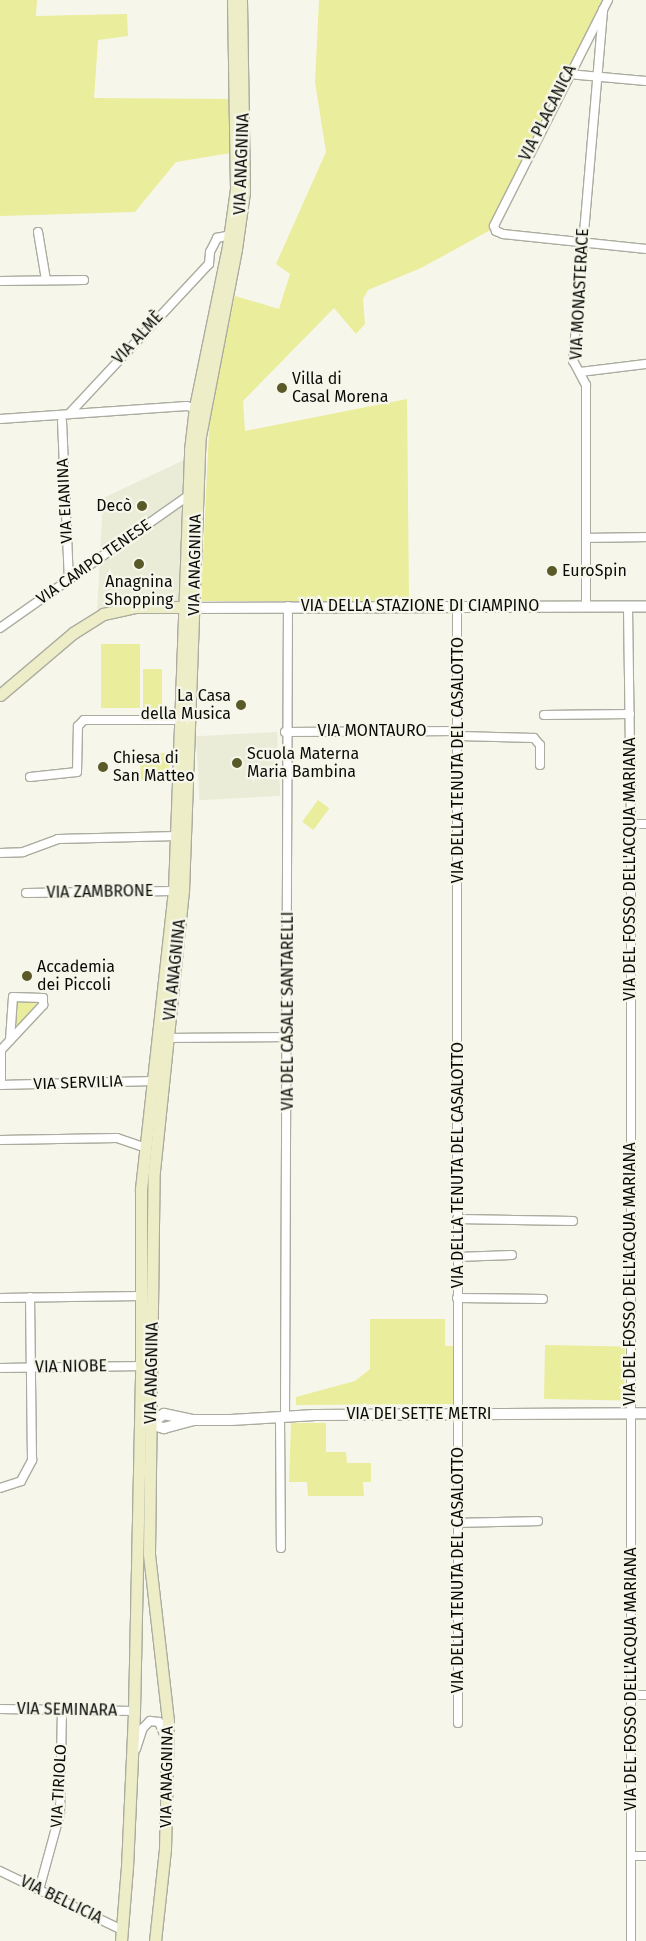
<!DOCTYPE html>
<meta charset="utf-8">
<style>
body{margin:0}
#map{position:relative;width:646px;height:1941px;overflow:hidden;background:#f6f7ea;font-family:"Fira Sans",sans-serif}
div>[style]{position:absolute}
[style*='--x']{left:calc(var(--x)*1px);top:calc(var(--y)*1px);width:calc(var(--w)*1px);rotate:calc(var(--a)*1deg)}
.built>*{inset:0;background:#eaecd8;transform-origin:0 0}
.green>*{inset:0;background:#eaed9b;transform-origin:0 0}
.roads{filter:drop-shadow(1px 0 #abac9f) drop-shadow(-1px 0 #abac9f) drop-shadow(0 1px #abac9f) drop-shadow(0 -1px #abac9f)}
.minor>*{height:8px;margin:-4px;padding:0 4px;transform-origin:4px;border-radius:4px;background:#fff}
.tertiary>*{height:10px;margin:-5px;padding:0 5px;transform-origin:5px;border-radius:5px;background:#fff}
.secondary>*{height:11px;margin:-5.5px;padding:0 5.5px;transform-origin:5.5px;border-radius:5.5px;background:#ededc8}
.dots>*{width:14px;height:14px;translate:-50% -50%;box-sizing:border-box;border:2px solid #f6f7ea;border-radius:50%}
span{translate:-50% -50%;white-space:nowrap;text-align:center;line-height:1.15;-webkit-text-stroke:4.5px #f6f7ea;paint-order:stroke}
.street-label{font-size:16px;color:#0b0c08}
.poi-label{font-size:16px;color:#0b0c08}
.left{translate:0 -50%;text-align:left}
.right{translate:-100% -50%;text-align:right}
</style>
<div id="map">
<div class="built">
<i style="clip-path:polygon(184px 460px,182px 603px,148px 601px,97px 612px,103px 498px)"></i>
<i style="left:277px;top:732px;width:64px;height:81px;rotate:87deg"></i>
</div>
<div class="green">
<i style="clip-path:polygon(0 0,37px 0,36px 16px,127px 14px,128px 36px,98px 40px,94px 98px,236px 99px,237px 152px,176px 162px,135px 212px,0 216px)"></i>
<i style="clip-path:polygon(319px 0,608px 0,494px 228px,421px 268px,368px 290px,363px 299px,365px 324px,356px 334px,334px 308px,243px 401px,245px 431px,407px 399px,409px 601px,201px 601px,210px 409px,235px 296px,279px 309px,290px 274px,276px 264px,326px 152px,315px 82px)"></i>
<i style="left:101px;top:644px;width:39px;height:64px"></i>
<i style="left:143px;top:669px;width:19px;height:41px"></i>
<i style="left:169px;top:753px;width:26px;height:29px;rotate:88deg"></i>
<i style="left:318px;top:800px;width:14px;height:27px;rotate:36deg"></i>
<i style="clip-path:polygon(39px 1000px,20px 1025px,15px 1025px,16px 1001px)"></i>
<i style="clip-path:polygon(370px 1319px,445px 1319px,445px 1346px,454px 1346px,454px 1404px,296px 1405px,296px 1397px,355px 1381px,370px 1369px)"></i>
<i style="left:545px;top:1345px;width:80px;height:54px;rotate:1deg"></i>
<i style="clip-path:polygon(291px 1423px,326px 1423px,326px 1452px,346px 1452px,347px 1463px,371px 1463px,371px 1482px,363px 1482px,364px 1496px,308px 1496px,307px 1482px,289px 1482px)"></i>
</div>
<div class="roads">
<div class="minor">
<i style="--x:608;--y:0;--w:253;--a:116.8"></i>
<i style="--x:494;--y:226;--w:5;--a:68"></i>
<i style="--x:496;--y:231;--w:8;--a:23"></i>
<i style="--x:503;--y:234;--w:144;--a:6"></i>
<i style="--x:568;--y:74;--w:78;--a:5.1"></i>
<i style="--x:38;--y:232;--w:49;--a:80.5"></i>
<i style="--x:0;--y:281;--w:84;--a:-0.7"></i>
<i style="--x:580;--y:372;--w:66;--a:-6.9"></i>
<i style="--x:69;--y:414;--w:205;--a:-47"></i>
<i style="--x:209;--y:264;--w:12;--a:-85"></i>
<i style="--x:210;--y:252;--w:16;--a:-63"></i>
<i style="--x:217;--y:238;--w:13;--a:-13"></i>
<i style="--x:0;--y:419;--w:187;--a:-4"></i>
<i style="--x:187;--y:406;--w:10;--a:17"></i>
<i style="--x:62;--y:421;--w:160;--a:87.5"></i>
<i style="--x:586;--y:538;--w:60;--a:-1"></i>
<i style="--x:457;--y:606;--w:1117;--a:89.95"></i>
<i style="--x:586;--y:607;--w:222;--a:-90"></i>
<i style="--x:586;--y:385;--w:27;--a:-118"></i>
<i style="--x:573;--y:361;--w:353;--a:-85.1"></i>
<i style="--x:628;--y:607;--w:217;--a:89.2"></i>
<i style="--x:631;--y:824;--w:1117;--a:90"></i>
<i style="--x:0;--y:628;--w:230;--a:-35.1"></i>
<i style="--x:544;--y:715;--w:86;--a:-0.7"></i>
<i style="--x:285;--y:732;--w:174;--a:-0.3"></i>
<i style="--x:459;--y:736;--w:75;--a:1.5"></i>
<i style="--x:534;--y:738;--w:9;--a:49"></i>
<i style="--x:540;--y:745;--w:20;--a:90"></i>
<i style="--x:30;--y:777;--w:47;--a:-6.1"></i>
<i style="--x:77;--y:772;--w:46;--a:-88.8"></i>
<i style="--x:78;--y:726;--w:8;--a:-45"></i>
<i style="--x:84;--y:720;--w:97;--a:0"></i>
<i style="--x:631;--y:824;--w:15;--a:0"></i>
<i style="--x:0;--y:853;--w:23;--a:-2"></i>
<i style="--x:23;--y:852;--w:37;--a:-20"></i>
<i style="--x:58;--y:839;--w:119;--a:-1.4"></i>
<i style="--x:26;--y:893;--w:148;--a:-0.8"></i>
<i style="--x:168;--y:1038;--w:120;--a:-0.5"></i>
<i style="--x:0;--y:1085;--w:154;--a:-1.5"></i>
<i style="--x:1;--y:1085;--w:35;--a:-90"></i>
<i style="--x:1;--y:1050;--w:62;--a:-47"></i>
<i style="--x:43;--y:1005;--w:7;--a:-90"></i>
<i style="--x:43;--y:998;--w:30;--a:-178"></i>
<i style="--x:13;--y:997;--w:43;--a:94"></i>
<i style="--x:0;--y:1140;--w:117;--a:-1"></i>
<i style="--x:117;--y:1138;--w:31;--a:19"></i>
<i style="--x:457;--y:1219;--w:116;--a:1"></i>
<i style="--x:457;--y:1257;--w:55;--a:-2.1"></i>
<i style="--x:0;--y:1298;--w:141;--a:-0.8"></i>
<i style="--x:457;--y:1298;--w:86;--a:0.7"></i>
<i style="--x:0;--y:1368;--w:141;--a:-0.8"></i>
<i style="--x:285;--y:1416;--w:810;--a:-89.79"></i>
<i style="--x:280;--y:1417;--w:131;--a:89.6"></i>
<i style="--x:0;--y:1488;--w:22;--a:-18"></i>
<i style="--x:21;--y:1481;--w:24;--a:-62"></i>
<i style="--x:32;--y:1460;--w:163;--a:-90.7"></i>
<i style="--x:457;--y:1523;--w:81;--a:-1.4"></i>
<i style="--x:632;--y:1695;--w:14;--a:0"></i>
<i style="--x:0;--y:1709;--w:134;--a:0.9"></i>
<i style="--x:136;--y:1749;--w:22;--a:-72"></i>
<i style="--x:143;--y:1728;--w:10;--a:-45"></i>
<i style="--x:150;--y:1721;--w:9;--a:6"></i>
<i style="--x:159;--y:1722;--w:16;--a:68"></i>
<i style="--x:631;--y:1856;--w:15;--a:0"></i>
<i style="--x:0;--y:1871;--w:136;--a:25.8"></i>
<i style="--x:39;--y:1890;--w:80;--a:-74.7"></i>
<i style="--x:60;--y:1813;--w:104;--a:-88.9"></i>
</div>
<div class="tertiary">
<i style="--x:187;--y:608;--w:459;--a:-0.2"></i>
<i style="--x:146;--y:1423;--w:19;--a:16"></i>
<i style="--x:164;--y:1428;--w:27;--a:-15"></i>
<i style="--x:151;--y:1423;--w:16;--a:-35"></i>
<i style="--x:164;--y:1414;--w:30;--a:12"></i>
<i style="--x:193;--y:1420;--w:38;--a:0"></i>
<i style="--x:231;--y:1420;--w:84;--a:-3.4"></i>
<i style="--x:315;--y:1415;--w:331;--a:-0.3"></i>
</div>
<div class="secondary">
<i style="--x:0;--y:695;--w:96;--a:-40.3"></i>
<i style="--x:73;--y:633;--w:36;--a:-32"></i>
<i style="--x:103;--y:614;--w:35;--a:-12"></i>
<i style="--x:137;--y:607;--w:49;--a:0"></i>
<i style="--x:121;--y:1941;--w:74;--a:-85.4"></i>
<i style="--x:127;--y:1867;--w:156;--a:-87.4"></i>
<i style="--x:134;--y:1711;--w:345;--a:-88.8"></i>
<i style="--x:141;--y:1366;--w:177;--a:-90"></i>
<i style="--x:141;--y:1189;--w:300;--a:-83.7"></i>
<i style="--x:174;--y:891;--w:441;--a:-87.9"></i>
<i style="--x:190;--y:450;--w:43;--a:-83.4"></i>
<i style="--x:195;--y:407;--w:164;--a:-78.4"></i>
<i style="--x:228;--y:246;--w:58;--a:-82"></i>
<i style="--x:236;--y:189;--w:189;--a:-90.9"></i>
<i style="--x:155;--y:1941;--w:93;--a:-83.8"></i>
<i style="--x:165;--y:1849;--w:128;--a:-88.7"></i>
<i style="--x:168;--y:1721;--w:169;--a:-96.5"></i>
<i style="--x:149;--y:1553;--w:382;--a:-89.3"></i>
<i style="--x:154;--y:1171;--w:282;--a:-84.1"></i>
<i style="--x:183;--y:890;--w:454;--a:-87.9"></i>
<i style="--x:200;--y:436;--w:190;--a:-79.1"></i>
<i style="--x:236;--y:249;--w:58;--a:-82"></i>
<i style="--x:244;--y:192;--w:192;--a:-90.9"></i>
</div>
</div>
<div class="dots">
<i style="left:282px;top:388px;background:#595a27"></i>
<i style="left:142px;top:506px;background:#595a27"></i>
<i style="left:139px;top:564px;background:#595a27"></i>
<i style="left:552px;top:571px;background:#595a27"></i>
<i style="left:241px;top:705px;background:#595a27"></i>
<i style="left:237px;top:763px;background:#595a27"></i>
<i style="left:103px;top:767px;background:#595a27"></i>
<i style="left:27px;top:976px;background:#595a27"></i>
</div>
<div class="street-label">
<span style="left:548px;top:113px;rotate:-63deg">VIA PLACANICA</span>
<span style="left:242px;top:164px;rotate:-88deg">VIA ANAGNINA</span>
<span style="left:580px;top:294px;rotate:-87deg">VIA MONASTERACE</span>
<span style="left:138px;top:338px;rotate:-47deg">VIA ALMÈ</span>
<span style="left:65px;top:501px;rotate:-93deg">VIA EIANINA</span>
<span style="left:94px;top:562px;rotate:-35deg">VIA CAMPO TENESE</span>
<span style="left:195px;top:565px;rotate:-89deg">VIA ANAGNINA</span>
<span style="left:420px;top:606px">VIA DELLA STAZIONE DI CIAMPINO</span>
<span style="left:372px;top:731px">VIA MONTAURO</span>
<span style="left:458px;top:760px;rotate:-90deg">VIA DELLA TENUTA DEL CASALOTTO</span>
<span style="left:630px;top:869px;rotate:-90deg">VIA DEL FOSSO DELL'ACQUA MARIANA</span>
<span style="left:100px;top:892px;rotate:-1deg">VIA ZAMBRONE</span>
<span style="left:175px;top:970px;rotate:-84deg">VIA ANAGNINA</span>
<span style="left:288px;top:1011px;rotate:-90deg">VIA DEL CASALE SANTARELLI</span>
<span style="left:78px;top:1083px;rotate:-2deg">VIA SERVILIA</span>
<span style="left:458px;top:1165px;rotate:-90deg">VIA DELLA TENUTA DEL CASALOTTO</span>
<span style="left:630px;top:1274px;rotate:-90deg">VIA DEL FOSSO DELL'ACQUA MARIANA</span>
<span style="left:71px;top:1367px;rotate:-1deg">VIA NIOBE</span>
<span style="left:152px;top:1373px;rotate:-89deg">VIA ANAGNINA</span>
<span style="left:419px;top:1414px">VIA DEI SETTE METRI</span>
<span style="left:458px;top:1570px;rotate:-90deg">VIA DELLA TENUTA DEL CASALOTTO</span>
<span style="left:631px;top:1679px;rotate:-90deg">VIA DEL FOSSO DELL'ACQUA MARIANA</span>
<span style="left:67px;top:1710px;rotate:1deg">VIA SEMINARA</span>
<span style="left:167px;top:1777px;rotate:-89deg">VIA ANAGNINA</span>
<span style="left:59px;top:1786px;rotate:-87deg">VIA TIRIOLO</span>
<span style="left:61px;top:1900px;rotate:26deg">VIA BELLICIA</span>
</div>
<div class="poi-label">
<span class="left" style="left:292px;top:388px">Villa di<br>Casal Morena</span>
<span class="right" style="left:132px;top:506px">Decò</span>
<span class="left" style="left:562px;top:571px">EuroSpin</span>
<span style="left:139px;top:591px">Anagnina<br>Shopping</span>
<span class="right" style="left:231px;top:705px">La Casa<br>della Musica</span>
<span class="left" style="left:247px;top:763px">Scuola Materna<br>Maria Bambina</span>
<span class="left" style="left:113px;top:767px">Chiesa di<br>San Matteo</span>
<span class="left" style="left:37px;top:976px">Accademia<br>dei Piccoli</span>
</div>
</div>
